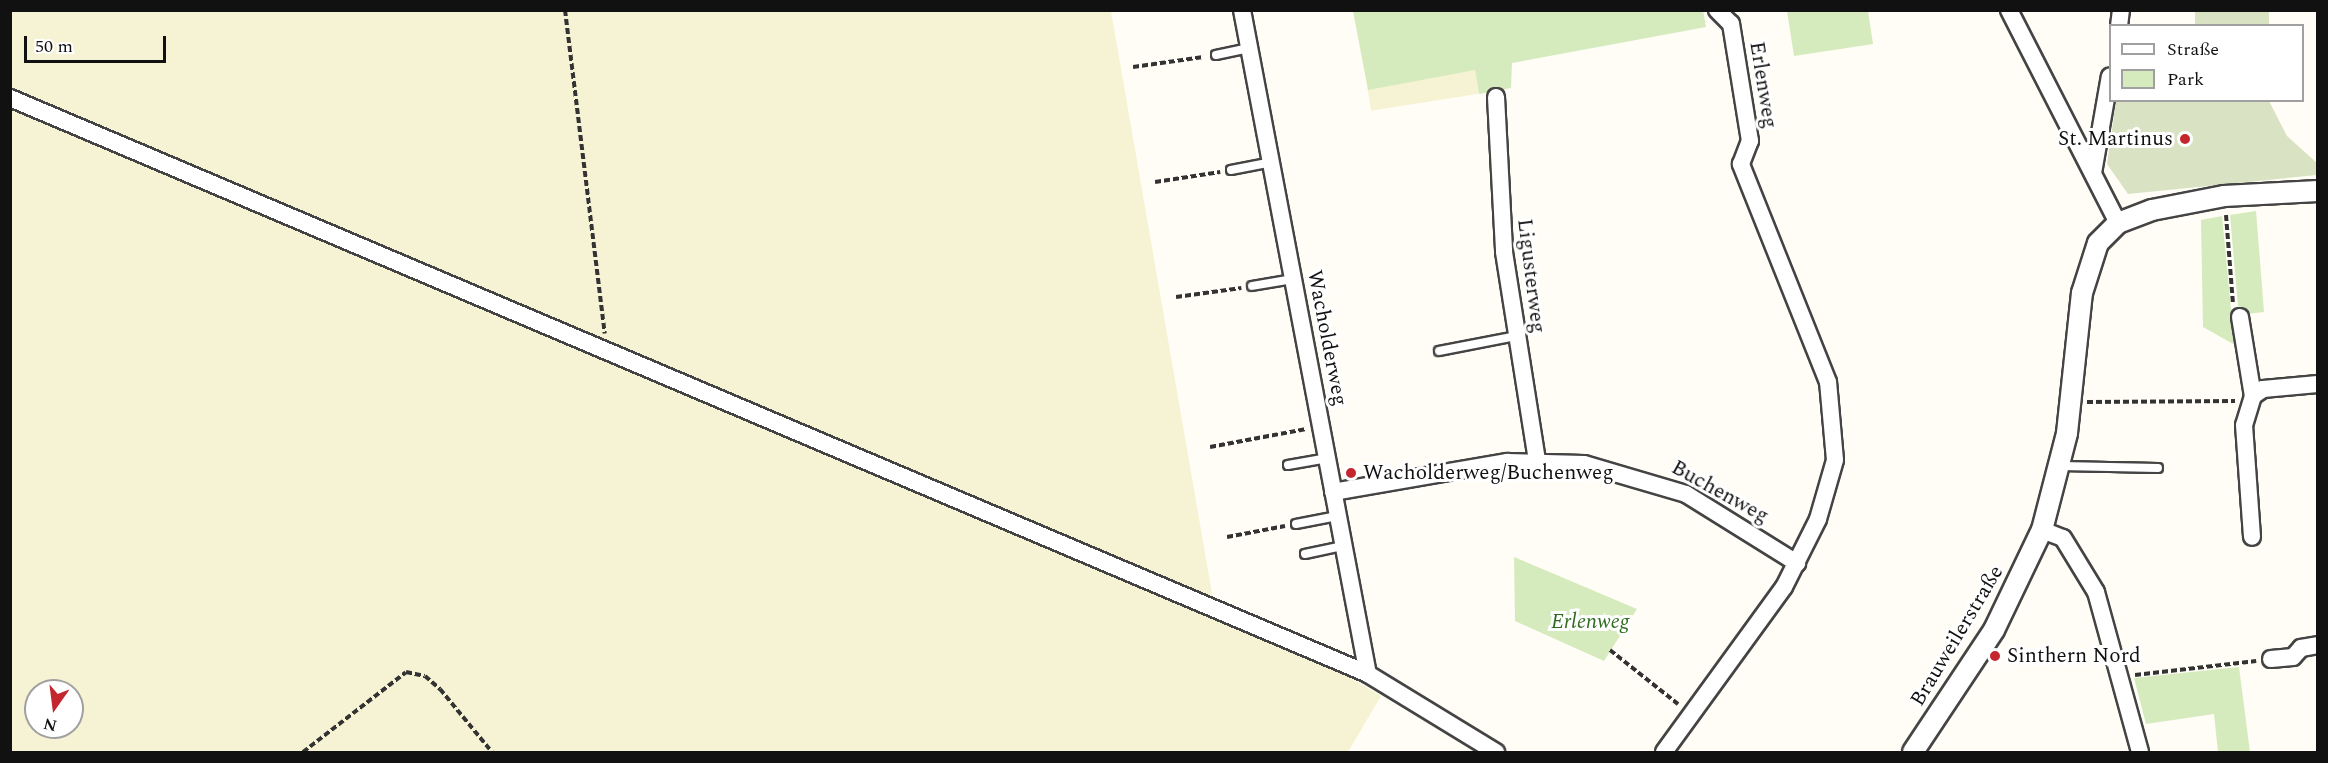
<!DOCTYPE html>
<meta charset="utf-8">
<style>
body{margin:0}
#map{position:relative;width:2328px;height:763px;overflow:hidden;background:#fffdf5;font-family:Spectral,serif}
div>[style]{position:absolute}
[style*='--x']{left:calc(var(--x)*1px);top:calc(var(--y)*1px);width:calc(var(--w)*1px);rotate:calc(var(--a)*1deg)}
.farmland>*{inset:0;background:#f6f3d4;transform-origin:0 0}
.green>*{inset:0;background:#d5ebbd}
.cemetery>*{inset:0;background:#d9e3c4;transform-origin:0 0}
.path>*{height:4px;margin-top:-2px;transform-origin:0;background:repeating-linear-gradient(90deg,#333 0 6px,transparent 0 9px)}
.roads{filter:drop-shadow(2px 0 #444) drop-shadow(-2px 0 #444) drop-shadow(0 2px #444) drop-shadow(0 -2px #444)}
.service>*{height:8px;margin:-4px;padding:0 4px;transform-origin:4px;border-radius:4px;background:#fff}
.minor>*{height:16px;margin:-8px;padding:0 8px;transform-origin:8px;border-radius:8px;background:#fff}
.tertiary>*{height:20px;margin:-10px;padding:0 10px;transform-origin:10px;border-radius:10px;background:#fff}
.dots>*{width:16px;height:16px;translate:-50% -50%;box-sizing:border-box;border:3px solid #fff;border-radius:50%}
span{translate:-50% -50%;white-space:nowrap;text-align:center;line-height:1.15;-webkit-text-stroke:6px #fff;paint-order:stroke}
.street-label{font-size:21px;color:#111}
.poi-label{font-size:21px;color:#111}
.right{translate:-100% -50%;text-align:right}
.left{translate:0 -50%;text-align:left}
.park-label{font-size:21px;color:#2f6b1f;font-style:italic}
.frame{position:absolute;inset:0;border:12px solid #111;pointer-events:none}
.legend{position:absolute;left:2109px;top:24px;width:195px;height:78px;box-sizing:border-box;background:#fff;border:2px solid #a0a0a0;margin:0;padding:8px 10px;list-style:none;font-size:18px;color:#111}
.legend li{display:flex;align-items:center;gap:12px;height:30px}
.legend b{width:30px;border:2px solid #a0a0a0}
.north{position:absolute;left:24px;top:679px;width:60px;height:60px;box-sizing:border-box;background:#fff;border:2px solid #a0a0a0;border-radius:50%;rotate:194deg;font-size:16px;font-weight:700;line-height:24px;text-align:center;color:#111}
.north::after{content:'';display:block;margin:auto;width:21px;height:27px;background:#c4262e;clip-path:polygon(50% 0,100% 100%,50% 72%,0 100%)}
.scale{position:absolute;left:24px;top:36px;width:142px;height:27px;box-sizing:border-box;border:3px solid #111;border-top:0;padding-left:8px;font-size:18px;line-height:21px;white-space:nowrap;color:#111;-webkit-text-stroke:4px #fff;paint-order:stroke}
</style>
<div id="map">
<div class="farmland">
<i style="clip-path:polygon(11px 10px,1111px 11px,1213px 599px,11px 87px)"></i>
<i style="left:1475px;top:70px;width:24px;height:109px;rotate:81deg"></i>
<i style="clip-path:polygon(evenodd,10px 105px,1341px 672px,1381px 696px,1348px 752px,11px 752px,10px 105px,36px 691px,72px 691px,72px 727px,36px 727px,36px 691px)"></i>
</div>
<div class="green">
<i style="clip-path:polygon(1703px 10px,1706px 27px,1512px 63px,1511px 88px,1479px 94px,1475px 70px,1368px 90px,1353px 11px)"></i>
<i style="clip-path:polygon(1787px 11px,1868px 11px,1873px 44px,1794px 56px)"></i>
<i style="clip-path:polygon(2256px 211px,2264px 312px,2246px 314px,2238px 306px,2230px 215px)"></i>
<i style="clip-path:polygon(2222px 216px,2231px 309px,2239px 318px,2242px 349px,2203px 327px,2201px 220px)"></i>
<i style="clip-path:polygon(1514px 557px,1637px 609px,1604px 661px,1515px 621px)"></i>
<i style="clip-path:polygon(2239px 667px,2250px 752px,2218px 752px,2214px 714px,2146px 724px,2134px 678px)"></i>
</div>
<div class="cemetery">
<i style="left:2195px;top:11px;width:74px;height:14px"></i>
<i style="clip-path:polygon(2116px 101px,2269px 101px,2287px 136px,2317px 163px,2317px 175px,2128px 194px,2107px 164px)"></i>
</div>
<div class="path">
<i style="--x:565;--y:10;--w:326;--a:83"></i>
<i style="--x:1133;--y:67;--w:71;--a:-8.1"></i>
<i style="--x:1155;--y:182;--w:66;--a:-8.7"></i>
<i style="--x:2226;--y:215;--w:88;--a:85.5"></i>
<i style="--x:1176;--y:297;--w:66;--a:-7.9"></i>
<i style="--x:2087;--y:402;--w:148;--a:-0.4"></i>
<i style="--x:1210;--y:447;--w:98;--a:-10.6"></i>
<i style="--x:1227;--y:537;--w:59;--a:-10.7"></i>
<i style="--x:1610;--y:650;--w:87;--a:38.5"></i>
<i style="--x:2135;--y:675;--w:122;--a:-6.6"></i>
<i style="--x:303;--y:752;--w:130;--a:-37.8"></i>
<i style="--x:406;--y:672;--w:19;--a:12"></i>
<i style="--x:425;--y:676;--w:20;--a:41"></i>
<i style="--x:440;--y:689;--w:82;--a:50.5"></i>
</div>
<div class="roads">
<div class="service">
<i style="--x:1216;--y:55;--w:35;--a:-12"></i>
<i style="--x:1231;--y:170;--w:42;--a:-11"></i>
<i style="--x:1252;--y:286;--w:42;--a:-9.7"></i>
<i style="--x:1439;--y:351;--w:78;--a:-11"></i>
<i style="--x:1288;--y:465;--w:39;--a:-10"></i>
<i style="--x:2061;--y:466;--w:97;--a:1.2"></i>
<i style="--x:1296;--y:524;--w:42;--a:-11"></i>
<i style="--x:1305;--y:554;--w:39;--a:-12"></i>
</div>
<div class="minor">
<i style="--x:1242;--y:10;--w:676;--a:79.26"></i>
<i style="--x:2009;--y:10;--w:239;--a:62.9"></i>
<i style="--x:2119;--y:26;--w:16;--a:-83"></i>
<i style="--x:1496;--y:97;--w:155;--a:87"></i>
<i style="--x:1504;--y:252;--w:211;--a:81"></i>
<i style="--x:10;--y:98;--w:1475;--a:22.98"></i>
<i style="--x:1368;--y:674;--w:150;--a:31.4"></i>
<i style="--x:2093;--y:173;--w:98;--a:-80.1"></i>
<i style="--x:2240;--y:317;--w:80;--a:80.7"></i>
<i style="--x:2253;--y:396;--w:30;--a:107"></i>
<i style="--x:2244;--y:425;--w:112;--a:85.9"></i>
<i style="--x:2253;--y:396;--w:12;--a:-35"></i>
<i style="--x:2263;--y:389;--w:55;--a:-5.2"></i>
<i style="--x:1333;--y:492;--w:177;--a:-9.8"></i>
<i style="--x:1507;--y:462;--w:77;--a:1.5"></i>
<i style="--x:1584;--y:464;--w:106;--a:16.4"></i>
<i style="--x:1686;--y:494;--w:131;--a:31.9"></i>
<i style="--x:2042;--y:530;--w:22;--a:21"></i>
<i style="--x:2063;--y:538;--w:63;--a:58.6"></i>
<i style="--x:2096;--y:592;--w:166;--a:74.6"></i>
<i style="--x:2271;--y:659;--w:22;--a:-5"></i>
<i style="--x:2293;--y:657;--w:12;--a:-48"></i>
<i style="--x:2301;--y:648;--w:17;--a:-10"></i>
<i style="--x:1664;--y:752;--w:204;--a:-54"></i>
<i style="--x:1784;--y:587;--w:76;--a:-63.4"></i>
<i style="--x:1818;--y:519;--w:61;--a:-73.9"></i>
<i style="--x:1835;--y:460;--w:78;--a:-95.1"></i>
<i style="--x:1828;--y:382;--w:235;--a:-111.8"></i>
<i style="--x:1741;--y:164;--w:25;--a:-69"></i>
<i style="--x:1750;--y:141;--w:119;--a:-99.2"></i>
<i style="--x:1731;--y:24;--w:20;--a:-135"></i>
</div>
<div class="tertiary">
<i style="--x:1913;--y:752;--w:146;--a:-56.4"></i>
<i style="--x:1994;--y:630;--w:111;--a:-64.4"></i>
<i style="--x:2042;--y:530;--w:100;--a:-75.5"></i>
<i style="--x:2067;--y:433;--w:141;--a:-83.9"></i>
<i style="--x:2082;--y:293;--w:52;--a:-72.3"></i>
<i style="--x:2098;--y:243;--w:28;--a:-45"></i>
<i style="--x:2118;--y:223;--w:36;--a:-21"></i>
<i style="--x:2152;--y:210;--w:73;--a:-11"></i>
<i style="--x:2224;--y:196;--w:94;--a:-3"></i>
</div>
</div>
<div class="dots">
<i style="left:2185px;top:139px;background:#c4262e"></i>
<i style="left:1351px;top:473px;background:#c4262e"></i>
<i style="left:1995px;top:656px;background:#c4262e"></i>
</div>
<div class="street-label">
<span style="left:1763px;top:85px;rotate:81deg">Erlenweg</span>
<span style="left:1531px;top:276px;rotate:83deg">Ligusterweg</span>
<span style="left:1327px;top:338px;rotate:79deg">Wacholderweg</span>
<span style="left:1720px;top:492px;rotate:29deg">Buchenweg</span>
<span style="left:1957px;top:636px;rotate:-59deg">Brauweilerstraße</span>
</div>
<div class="poi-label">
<span class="right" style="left:2173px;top:139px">St. Martinus</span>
<span class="left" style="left:1363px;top:473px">Wacholderweg/Buchenweg</span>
<span class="left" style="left:2007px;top:656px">Sinthern Nord</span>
</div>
<div class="park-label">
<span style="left:1590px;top:622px">Erlenweg</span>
</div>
<div class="frame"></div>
<ul class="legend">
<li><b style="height:8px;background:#fff"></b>Straße</li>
<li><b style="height:16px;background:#d5ebbd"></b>Park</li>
</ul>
<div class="north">N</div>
<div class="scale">50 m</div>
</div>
